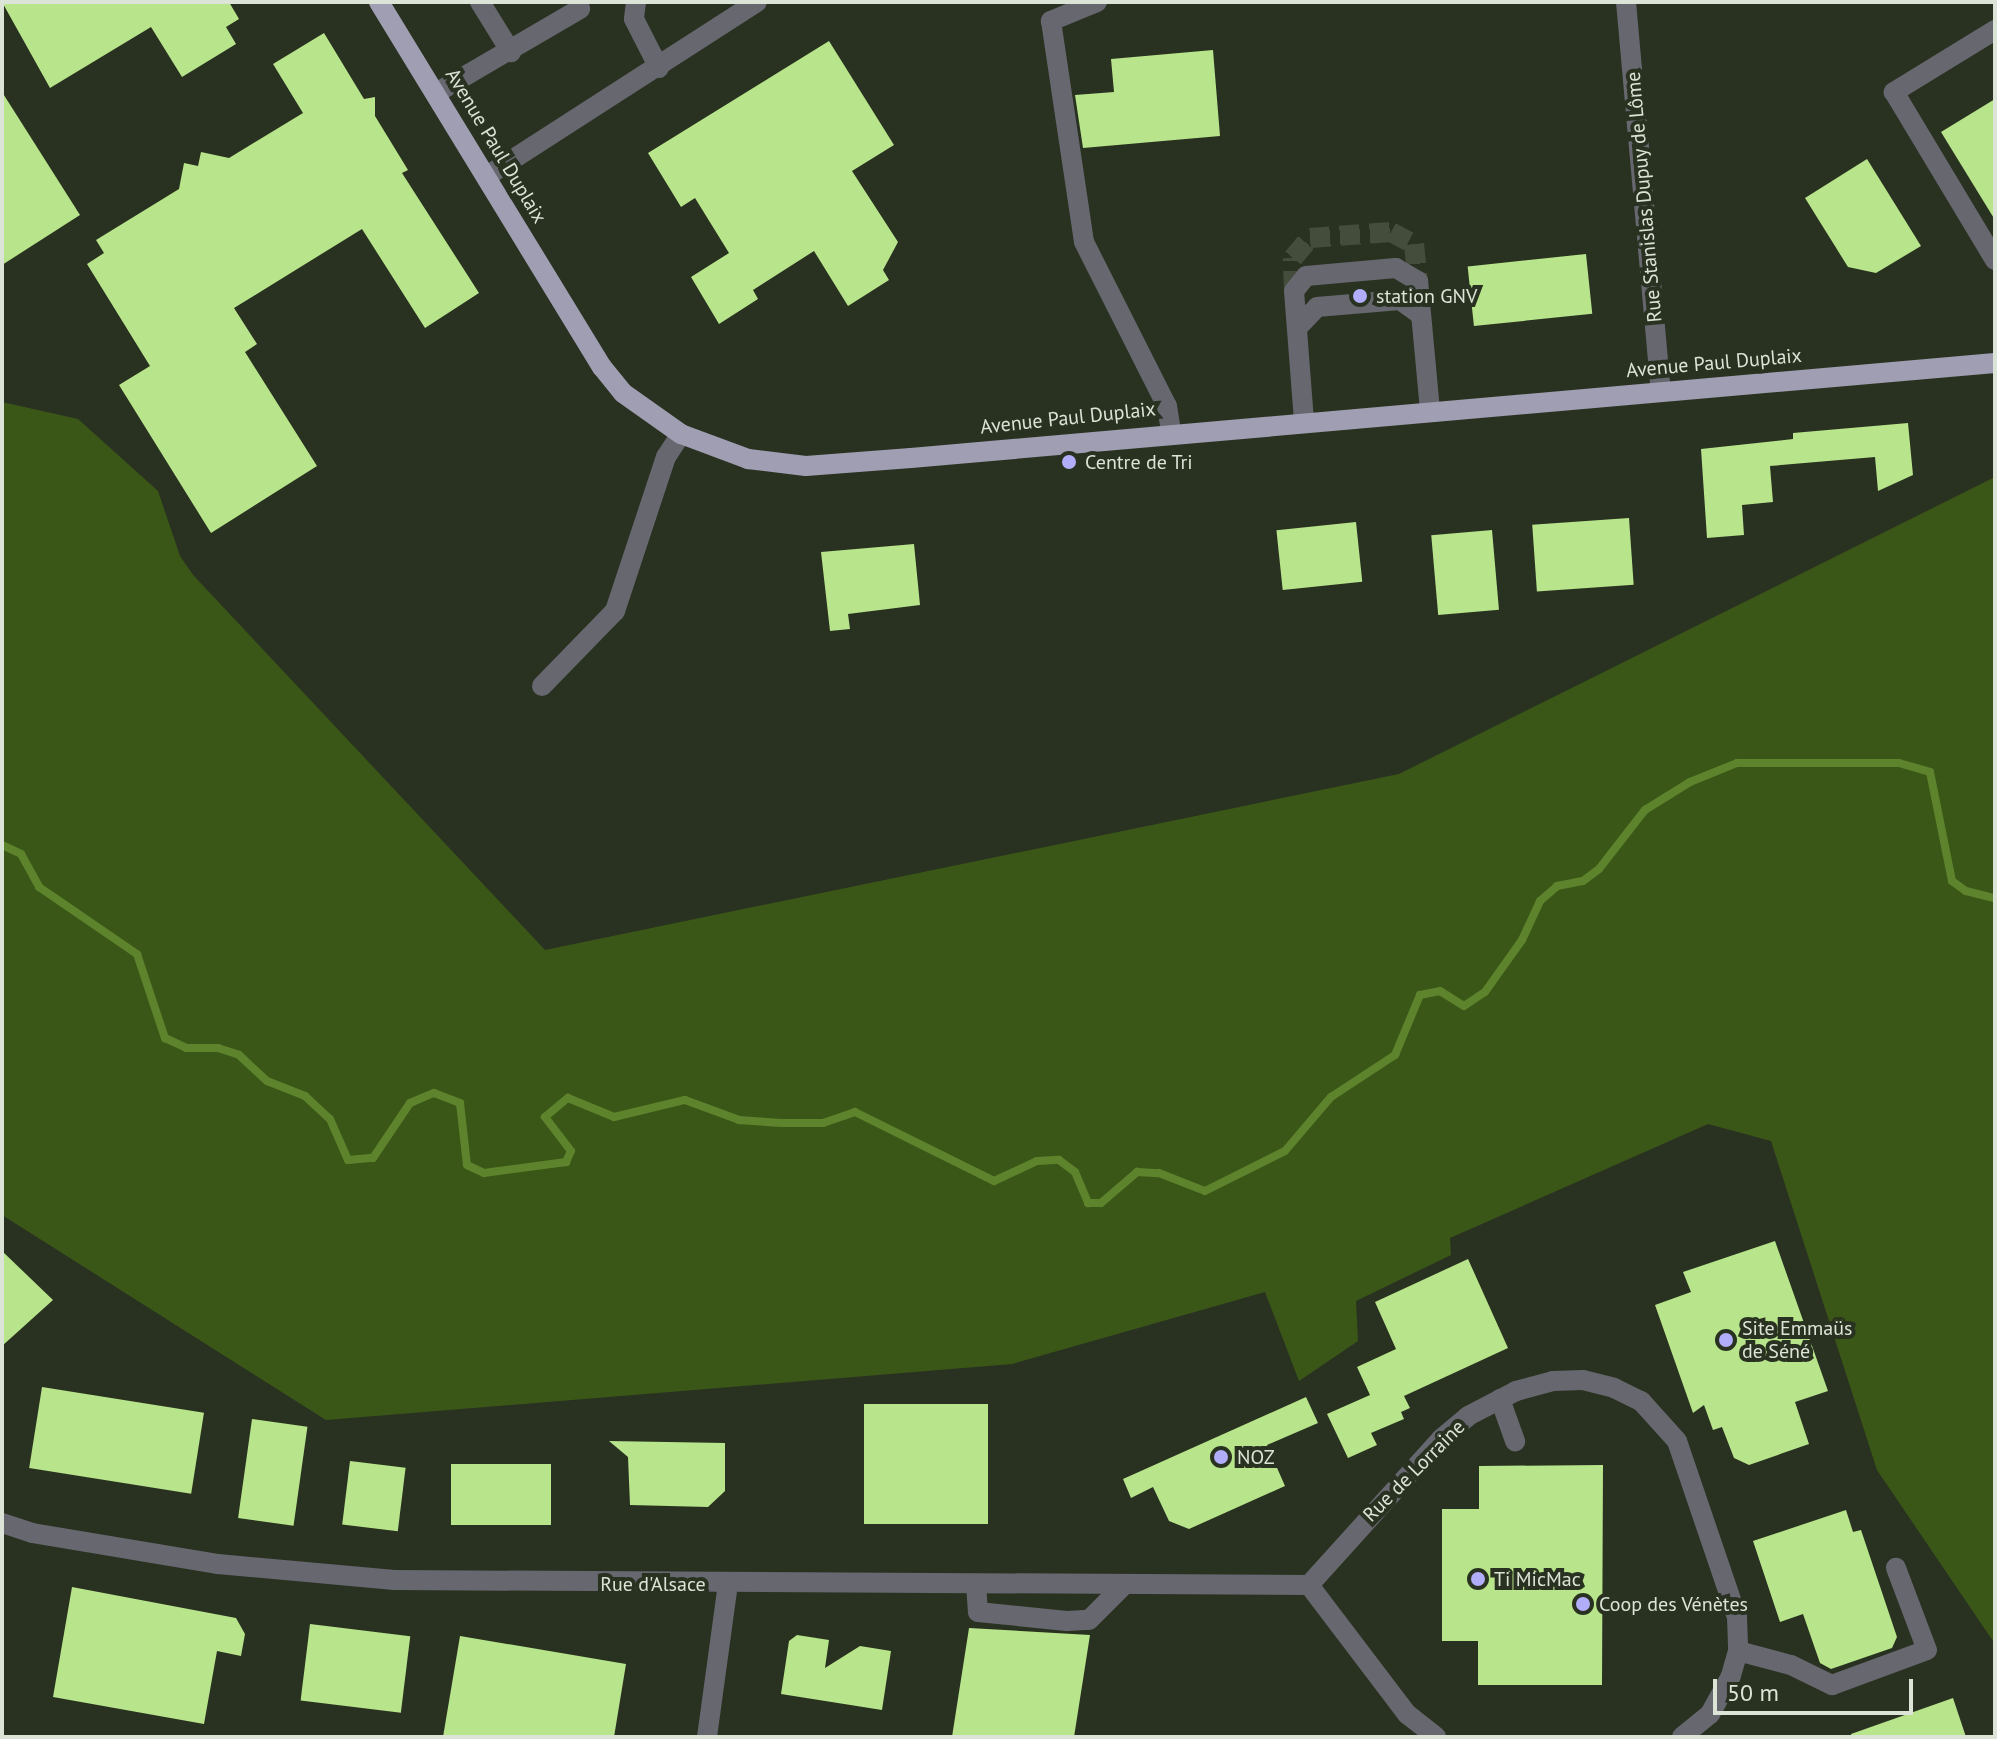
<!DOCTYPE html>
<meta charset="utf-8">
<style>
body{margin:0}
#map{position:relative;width:1997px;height:1739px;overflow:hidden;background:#293220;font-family:"PT Sans",sans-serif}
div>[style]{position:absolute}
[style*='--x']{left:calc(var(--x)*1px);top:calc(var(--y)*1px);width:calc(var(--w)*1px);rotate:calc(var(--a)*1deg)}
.green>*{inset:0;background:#3b5718}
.stream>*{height:8px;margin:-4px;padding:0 4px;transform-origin:4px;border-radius:4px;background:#5d842c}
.building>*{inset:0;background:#b8e48b;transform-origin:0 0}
.minor-tunnel>*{height:20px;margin-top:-10px;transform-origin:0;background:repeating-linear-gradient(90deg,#444d3b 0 20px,transparent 0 30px)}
.minor>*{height:20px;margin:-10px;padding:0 10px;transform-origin:10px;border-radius:10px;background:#676770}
.major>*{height:20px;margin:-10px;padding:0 10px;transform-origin:10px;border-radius:10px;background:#9f9eb2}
.dots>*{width:22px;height:22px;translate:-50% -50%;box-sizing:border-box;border:4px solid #293220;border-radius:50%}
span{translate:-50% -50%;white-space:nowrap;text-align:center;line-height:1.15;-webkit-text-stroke:8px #293220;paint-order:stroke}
.street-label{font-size:20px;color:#dce3d7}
.poi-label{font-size:20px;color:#dce3d7}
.left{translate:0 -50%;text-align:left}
.frame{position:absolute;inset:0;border:4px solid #dce3d7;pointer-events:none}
.scale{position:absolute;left:1713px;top:1679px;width:200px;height:36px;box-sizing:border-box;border:4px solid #dce3d7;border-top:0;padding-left:10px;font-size:24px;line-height:28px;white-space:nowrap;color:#dce3d7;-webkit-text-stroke:6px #293220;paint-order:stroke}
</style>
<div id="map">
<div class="green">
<i style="clip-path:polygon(2px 402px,78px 419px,158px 491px,180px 556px,193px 575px,545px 950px,1399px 774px,1995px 477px,1995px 1644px,1877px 1470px,1771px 1141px,1708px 1124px,1450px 1238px,1451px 1255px,1356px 1301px,1358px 1341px,1299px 1381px,1265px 1292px,1012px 1364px,326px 1420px,2px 1215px)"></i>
</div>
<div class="stream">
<i style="--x:2;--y:845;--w:21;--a:25"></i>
<i style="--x:21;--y:854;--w:38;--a:61"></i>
<i style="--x:39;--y:887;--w:119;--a:34.4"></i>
<i style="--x:137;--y:954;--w:89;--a:71.6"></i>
<i style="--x:165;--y:1038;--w:23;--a:25"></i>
<i style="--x:186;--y:1048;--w:32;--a:0"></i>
<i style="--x:218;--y:1048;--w:22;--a:18"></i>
<i style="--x:239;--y:1055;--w:38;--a:43"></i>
<i style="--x:267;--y:1081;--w:41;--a:21.5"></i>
<i style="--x:305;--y:1096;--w:34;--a:43"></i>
<i style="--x:330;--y:1119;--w:45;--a:66.3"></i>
<i style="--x:348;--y:1160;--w:25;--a:-5"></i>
<i style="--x:373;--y:1158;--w:66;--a:-56.1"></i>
<i style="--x:410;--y:1103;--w:26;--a:-23"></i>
<i style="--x:434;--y:1093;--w:28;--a:21"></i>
<i style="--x:460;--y:1103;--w:62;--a:83.6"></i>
<i style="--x:467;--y:1165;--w:19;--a:25"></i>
<i style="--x:484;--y:1173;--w:83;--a:-7.6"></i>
<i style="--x:566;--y:1162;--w:12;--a:-66"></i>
<i style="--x:571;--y:1151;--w:43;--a:-127.4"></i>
<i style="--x:545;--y:1117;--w:30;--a:-40"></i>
<i style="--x:568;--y:1098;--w:50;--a:22.4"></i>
<i style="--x:614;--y:1117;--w:73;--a:-13.5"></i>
<i style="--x:685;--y:1100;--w:58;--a:20.3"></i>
<i style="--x:739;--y:1120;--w:42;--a:4.1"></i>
<i style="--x:781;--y:1123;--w:42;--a:0"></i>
<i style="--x:823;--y:1123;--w:34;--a:-19"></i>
<i style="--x:855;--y:1112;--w:155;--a:26.4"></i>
<i style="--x:994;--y:1181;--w:47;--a:-24.9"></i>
<i style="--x:1037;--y:1161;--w:22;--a:-3"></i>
<i style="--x:1059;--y:1160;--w:20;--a:37"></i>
<i style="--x:1075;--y:1172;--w:34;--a:67"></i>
<i style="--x:1088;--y:1203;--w:13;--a:0"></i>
<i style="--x:1101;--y:1203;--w:48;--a:-40.7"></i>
<i style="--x:1137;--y:1172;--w:22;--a:3"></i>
<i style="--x:1159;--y:1173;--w:49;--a:21.4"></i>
<i style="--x:1205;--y:1191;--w:89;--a:-26.6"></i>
<i style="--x:1285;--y:1151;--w:71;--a:-49.6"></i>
<i style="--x:1331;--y:1097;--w:77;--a:-33.3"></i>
<i style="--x:1395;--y:1055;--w:65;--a:-67.4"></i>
<i style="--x:1420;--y:995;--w:20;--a:-11"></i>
<i style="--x:1440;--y:991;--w:28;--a:32"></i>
<i style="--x:1464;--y:1006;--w:25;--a:-34"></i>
<i style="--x:1485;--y:992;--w:64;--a:-54.6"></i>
<i style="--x:1522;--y:940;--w:43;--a:-65.2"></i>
<i style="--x:1540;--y:901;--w:23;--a:-41"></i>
<i style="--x:1557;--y:886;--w:26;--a:-11"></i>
<i style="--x:1583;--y:881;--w:20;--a:-37"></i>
<i style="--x:1599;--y:869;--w:75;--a:-52.1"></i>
<i style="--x:1645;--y:810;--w:53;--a:-31.9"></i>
<i style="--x:1690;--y:782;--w:51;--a:-22"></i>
<i style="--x:1737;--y:763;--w:162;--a:0"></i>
<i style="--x:1899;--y:763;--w:32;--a:16"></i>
<i style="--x:1930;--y:772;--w:111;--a:78.6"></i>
<i style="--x:1952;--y:881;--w:17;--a:36"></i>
<i style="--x:1966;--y:891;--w:30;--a:14"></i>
</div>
<div class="building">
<i style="clip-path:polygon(2px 2px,229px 2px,239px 19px,226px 27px,236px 44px,182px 77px,151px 27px,50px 88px)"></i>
<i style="clip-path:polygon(324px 33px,364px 99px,375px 97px,375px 116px,408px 170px,402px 173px,479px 293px,425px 328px,362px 229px,234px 308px,257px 344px,245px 352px,317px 466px,211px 533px,119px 385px,150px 366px,87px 264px,104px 253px,96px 240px,179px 189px,184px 163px,198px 166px,201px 152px,229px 158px,303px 113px,273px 64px)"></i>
<i style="clip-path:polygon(829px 41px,894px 145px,852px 171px,898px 242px,883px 270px,889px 280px,848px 306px,814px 251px,753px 290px,758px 299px,719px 324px,691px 277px,729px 253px,695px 198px,681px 207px,648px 153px)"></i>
<i style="clip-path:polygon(1213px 50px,1220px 136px,1083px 148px,1075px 95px,1114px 92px,1111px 59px)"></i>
<i style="clip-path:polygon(2px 92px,80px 215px,2px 265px)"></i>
<i style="clip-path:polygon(1995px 99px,1995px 220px,1941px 132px)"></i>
<i style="clip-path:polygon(1867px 159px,1921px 246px,1876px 273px,1848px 267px,1805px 198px)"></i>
<i style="left:1586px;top:254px;width:60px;height:119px;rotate:84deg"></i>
<i style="clip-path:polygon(1908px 423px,1913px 475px,1878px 491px,1875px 457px,1770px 466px,1773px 502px,1742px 505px,1744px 535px,1707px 538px,1701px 449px,1793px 439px,1793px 433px)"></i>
<i style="left:1629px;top:518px;width:67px;height:97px;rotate:86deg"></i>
<i style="left:1356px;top:522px;width:60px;height:80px;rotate:84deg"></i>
<i style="left:1492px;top:530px;width:80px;height:61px;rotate:85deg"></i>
<i style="clip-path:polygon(914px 544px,920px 605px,848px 614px,850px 629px,830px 631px,821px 552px)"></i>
<i style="clip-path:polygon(1775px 1241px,1828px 1391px,1795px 1402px,1809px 1444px,1749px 1465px,1734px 1458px,1722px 1427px,1713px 1430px,1704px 1405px,1693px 1413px,1655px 1305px,1691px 1292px,1683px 1272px)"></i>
<i style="clip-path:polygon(2px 1251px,53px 1300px,2px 1346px)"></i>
<i style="clip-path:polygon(1468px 1259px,1508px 1348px,1404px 1396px,1410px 1408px,1401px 1412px,1404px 1419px,1371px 1433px,1377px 1445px,1348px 1458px,1327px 1414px,1370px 1395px,1357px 1367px,1396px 1349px,1375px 1302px)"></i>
<i style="left:42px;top:1387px;width:164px;height:82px;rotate:9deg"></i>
<i style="clip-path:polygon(1306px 1397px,1318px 1423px,1267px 1445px,1285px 1486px,1189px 1529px,1169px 1521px,1153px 1487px,1131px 1498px,1123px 1479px)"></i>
<i style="left:864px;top:1404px;width:124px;height:120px"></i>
<i style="left:252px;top:1419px;width:56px;height:100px;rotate:8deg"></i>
<i style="clip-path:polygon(609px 1441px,725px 1443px,725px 1491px,708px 1507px,630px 1505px,628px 1457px)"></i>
<i style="left:350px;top:1461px;width:56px;height:64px;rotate:7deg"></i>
<i style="left:451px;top:1464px;width:100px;height:61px"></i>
<i style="clip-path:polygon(1603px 1465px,1602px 1685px,1478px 1685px,1478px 1641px,1442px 1641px,1442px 1509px,1479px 1509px,1479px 1466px)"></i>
<i style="clip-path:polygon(1846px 1510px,1853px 1532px,1861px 1530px,1897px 1637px,1892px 1648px,1831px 1669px,1820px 1663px,1803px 1614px,1780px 1622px,1753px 1541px)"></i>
<i style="clip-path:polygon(72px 1587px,236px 1618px,245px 1634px,241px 1656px,217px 1651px,204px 1724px,53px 1697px)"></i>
<i style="left:310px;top:1624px;width:101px;height:77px;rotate:7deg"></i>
<i style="clip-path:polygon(969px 1628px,1090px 1635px,1074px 1737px,952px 1737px)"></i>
<i style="clip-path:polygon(797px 1635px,829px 1640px,825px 1668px,860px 1646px,891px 1651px,882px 1710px,781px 1694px,789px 1641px)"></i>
<i style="clip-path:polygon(460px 1636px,626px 1664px,614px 1737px,443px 1737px)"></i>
<i style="clip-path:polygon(1953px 1698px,1966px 1737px,1852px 1737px,1851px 1734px)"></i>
</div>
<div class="minor-tunnel">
<i style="--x:1294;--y:291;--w:33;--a:-92"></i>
<i style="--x:1293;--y:258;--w:26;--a:-50"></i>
<i style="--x:1310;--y:238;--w:81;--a:-4.2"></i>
<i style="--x:1391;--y:232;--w:26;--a:28"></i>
<i style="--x:1414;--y:244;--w:37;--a:84"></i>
</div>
<div class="minor">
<i style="--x:480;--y:2;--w:59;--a:58.2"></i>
<i style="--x:636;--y:2;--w:17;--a:97"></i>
<i style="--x:634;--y:19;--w:55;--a:63"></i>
<i style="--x:1097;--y:2;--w:50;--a:157.6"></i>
<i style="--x:1051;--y:21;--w:223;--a:81.5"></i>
<i style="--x:1084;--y:242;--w:184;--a:63.2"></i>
<i style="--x:1167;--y:406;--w:26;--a:81"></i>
<i style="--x:1626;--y:2;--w:391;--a:84.9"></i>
<i style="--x:1995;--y:30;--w:119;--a:148.5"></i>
<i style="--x:1894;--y:92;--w:196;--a:59"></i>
<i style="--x:436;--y:93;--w:167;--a:-30.3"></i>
<i style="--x:487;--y:176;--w:321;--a:-32.8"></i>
<i style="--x:1297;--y:328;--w:29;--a:-46"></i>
<i style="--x:1317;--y:307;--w:83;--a:-4.8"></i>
<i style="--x:1400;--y:300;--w:26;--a:36"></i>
<i style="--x:1304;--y:421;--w:130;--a:-94.4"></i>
<i style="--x:1294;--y:291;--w:19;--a:-51"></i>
<i style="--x:1306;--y:276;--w:90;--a:-5.1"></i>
<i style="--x:1396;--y:268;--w:26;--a:31"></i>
<i style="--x:1418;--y:281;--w:130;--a:84.7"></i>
<i style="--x:542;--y:686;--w:105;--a:-45.8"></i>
<i style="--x:615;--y:611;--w:162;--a:-71.7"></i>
<i style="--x:666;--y:457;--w:27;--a:-57"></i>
<i style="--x:1500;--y:1399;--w:45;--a:70.3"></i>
<i style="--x:2;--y:1523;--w:32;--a:18"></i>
<i style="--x:32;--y:1533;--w:189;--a:9.5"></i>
<i style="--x:218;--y:1564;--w:177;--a:5.2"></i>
<i style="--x:394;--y:1580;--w:915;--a:0.31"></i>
<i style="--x:976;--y:1584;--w:28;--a:86"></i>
<i style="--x:978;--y:1612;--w:89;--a:5.8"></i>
<i style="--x:1067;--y:1621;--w:22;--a:-3"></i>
<i style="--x:1089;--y:1620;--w:51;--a:-45"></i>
<i style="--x:1309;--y:1585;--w:197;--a:-47.9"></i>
<i style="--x:1441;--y:1439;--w:35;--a:-40"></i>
<i style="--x:1468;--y:1416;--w:54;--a:-27.5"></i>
<i style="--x:1516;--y:1391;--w:38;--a:-15"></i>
<i style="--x:1553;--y:1381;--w:30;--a:-2"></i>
<i style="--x:1583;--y:1380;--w:32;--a:14"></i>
<i style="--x:1614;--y:1388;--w:30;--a:26"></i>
<i style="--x:1641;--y:1401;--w:54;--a:48"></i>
<i style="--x:1677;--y:1441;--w:186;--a:71.2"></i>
<i style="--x:1737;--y:1617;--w:34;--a:88"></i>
<i style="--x:1738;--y:1651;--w:26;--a:106"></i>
<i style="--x:1731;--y:1676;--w:43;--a:118.9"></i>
<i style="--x:1710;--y:1714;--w:36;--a:141"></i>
<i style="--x:1309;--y:1585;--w:162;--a:52.8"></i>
<i style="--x:1407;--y:1714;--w:37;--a:38"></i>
<i style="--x:1738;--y:1651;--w:55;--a:14.8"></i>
<i style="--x:1791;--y:1665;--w:46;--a:26"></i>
<i style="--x:1832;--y:1685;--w:101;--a:-20.2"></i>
<i style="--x:1927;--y:1650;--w:88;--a:-110.7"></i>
<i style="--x:707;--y:1737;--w:155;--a:-82.2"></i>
</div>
<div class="major">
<i style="--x:379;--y:2;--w:428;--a:58.6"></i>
<i style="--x:602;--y:367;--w:33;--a:51"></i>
<i style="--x:623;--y:393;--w:71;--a:35.3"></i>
<i style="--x:681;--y:434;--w:72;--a:20.5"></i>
<i style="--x:748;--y:459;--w:58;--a:6.9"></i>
<i style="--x:806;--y:466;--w:105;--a:-4.4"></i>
<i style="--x:911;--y:458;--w:1088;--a:-5.01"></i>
</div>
<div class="dots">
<i style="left:1360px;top:296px;background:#b2adf9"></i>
<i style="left:1069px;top:462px;background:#b2adf9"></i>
<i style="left:1726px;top:1340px;background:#b2adf9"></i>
<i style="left:1221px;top:1457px;background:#b2adf9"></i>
<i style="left:1478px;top:1579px;background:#b2adf9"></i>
<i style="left:1583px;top:1604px;background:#b2adf9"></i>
</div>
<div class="street-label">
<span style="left:496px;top:146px;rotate:59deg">Avenue Paul Duplaix</span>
<span style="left:1644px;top:197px;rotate:-95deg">Rue Stanislas Dupuy de Lôme</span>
<span style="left:1714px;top:363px;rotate:-5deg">Avenue Paul Duplaix</span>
<span style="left:1068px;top:418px;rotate:-6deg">Avenue Paul Duplaix</span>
<span style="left:1414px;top:1471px;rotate:-45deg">Rue de Lorraine</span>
<span style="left:653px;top:1584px">Rue d'Alsace</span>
</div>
<div class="poi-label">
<span class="left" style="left:1376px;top:296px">station GNV</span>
<span class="left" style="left:1085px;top:462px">Centre de Tri</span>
<span class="left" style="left:1742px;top:1340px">Site Emmaüs<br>de Séné</span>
<span class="left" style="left:1237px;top:1457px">NOZ</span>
<span class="left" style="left:1494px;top:1579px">Ti MicMac</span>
<span class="left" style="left:1599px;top:1604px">Coop des Vénètes</span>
</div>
<div class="frame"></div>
<div class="scale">50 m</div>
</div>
